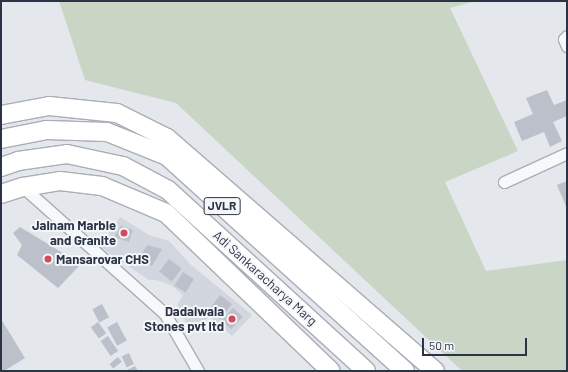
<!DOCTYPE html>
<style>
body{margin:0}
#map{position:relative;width:568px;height:372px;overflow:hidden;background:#e4e7ec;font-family:Barlow,sans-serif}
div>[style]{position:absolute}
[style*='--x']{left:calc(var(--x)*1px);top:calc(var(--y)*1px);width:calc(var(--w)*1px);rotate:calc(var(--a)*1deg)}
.built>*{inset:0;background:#d2d6de}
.green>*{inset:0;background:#c9d6c5}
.building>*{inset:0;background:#bbc0ca;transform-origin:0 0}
.roads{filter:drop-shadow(1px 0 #a9aeb7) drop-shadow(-1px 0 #a9aeb7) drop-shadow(0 1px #a9aeb7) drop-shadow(0 -1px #a9aeb7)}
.street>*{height:11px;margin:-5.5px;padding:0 5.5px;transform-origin:5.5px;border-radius:5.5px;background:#f7f8fa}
.primary>*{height:18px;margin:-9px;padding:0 9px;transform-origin:9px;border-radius:9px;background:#fff}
.dots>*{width:11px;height:11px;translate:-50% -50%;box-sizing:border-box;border:2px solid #f4f6f9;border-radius:50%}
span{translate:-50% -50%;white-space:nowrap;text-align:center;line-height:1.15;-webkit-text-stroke:4px #f4f6f9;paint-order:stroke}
.shield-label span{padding:1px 3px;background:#f4f6f9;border:1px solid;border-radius:3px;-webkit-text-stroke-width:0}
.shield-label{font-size:12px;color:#2b3445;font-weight:700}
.poi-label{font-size:13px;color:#2b3445;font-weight:700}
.right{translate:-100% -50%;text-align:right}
.left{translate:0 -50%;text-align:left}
.street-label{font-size:13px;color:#2b3445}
.frame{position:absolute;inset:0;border:2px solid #2b3445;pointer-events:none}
.scale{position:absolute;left:422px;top:338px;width:105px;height:18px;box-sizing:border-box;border:2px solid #2b3445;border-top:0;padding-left:5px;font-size:12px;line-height:14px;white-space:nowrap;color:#2b3445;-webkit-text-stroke:3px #f4f6f9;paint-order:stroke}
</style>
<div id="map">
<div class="built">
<i style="clip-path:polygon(120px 217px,149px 235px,169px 241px,190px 264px,252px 315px,232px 336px,210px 317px,190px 330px,177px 305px,183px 295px,171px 285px,156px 280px,149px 280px,100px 247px)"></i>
</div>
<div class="green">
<i style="clip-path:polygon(59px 1px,476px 1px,450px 8px,518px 151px,445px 182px,486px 271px,567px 260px,567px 371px,462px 371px,176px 103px,85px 80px)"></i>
</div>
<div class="building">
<i style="clip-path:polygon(547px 90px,554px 105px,567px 100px,567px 116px,553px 122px,562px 141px,550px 147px,544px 132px,522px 141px,514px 122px,533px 114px,526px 98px)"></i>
<i style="clip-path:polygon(567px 181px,567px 209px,557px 185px)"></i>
<i style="clip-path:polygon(121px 226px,133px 230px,129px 242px,114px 237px)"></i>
<i style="clip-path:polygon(20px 227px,81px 264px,58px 288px,17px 255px,22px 245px,13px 233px)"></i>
<i style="clip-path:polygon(147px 245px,162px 249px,152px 266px,139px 259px)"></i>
<i style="left:169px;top:259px;width:16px;height:16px;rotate:38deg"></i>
<i style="left:183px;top:272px;width:13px;height:16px;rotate:32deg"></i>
<i style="left:220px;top:295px;width:15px;height:19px;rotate:37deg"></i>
<i style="left:102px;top:304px;width:15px;height:11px;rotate:62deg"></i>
<i style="left:233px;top:308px;width:13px;height:17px;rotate:42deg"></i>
<i style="clip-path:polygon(1px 319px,25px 358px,4px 371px,1px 371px)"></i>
<i style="left:98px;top:322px;width:14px;height:9px;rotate:54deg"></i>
<i style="left:117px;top:322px;width:21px;height:11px;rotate:62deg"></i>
<i style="left:108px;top:336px;width:18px;height:9px;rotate:56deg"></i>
<i style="left:129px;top:353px;width:12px;height:8px;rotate:66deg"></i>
<i style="left:118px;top:357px;width:6px;height:11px;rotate:51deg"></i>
<i style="clip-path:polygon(135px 366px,138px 371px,125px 371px)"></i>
</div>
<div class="roads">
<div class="street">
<i style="--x:567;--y:36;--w:4;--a:135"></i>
<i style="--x:564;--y:39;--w:8;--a:67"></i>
<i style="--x:504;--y:182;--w:69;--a:-24.7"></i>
<i style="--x:23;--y:187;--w:191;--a:41.8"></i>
<i style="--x:165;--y:314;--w:66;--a:59.9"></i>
</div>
<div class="primary">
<i style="--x:1;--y:115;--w:49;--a:-10.6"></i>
<i style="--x:49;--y:106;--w:68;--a:5.9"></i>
<i style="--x:117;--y:113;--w:56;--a:26.6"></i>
<i style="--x:167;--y:138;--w:355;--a:41"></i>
<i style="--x:1;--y:139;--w:47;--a:-11.1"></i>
<i style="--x:47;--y:130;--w:60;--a:1.9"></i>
<i style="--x:107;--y:132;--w:65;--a:21.8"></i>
<i style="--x:167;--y:156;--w:321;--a:42.1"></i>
<i style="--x:1;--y:167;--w:18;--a:-19"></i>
<i style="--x:18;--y:161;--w:49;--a:-8.1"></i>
<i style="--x:67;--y:154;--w:57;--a:12.1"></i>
<i style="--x:123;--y:166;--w:51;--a:28.1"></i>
<i style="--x:168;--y:190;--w:268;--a:42.4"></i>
<i style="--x:1;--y:194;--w:23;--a:-18"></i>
<i style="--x:23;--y:187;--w:37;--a:-9"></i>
<i style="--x:60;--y:181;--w:42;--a:6.8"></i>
<i style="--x:102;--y:186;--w:69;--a:22.9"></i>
<i style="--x:166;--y:213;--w:228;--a:43.8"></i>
</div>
</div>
<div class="dots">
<i style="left:124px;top:233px;background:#d1495b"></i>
<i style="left:48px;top:259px;background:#d1495b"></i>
<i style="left:232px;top:319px;background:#d1495b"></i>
</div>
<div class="shield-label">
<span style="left:222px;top:206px">JVLR</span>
</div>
<div class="poi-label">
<span class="right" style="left:116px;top:233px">Jainam Marble<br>and Granite</span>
<span class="left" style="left:56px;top:259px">Mansarovar CHS</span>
<span class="right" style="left:224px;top:319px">Dadaiwala<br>Stones pvt ltd</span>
</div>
<div class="street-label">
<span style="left:265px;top:278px;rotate:42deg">Adi Sankaracharya Marg</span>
</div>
<div class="frame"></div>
<div class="scale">50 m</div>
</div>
